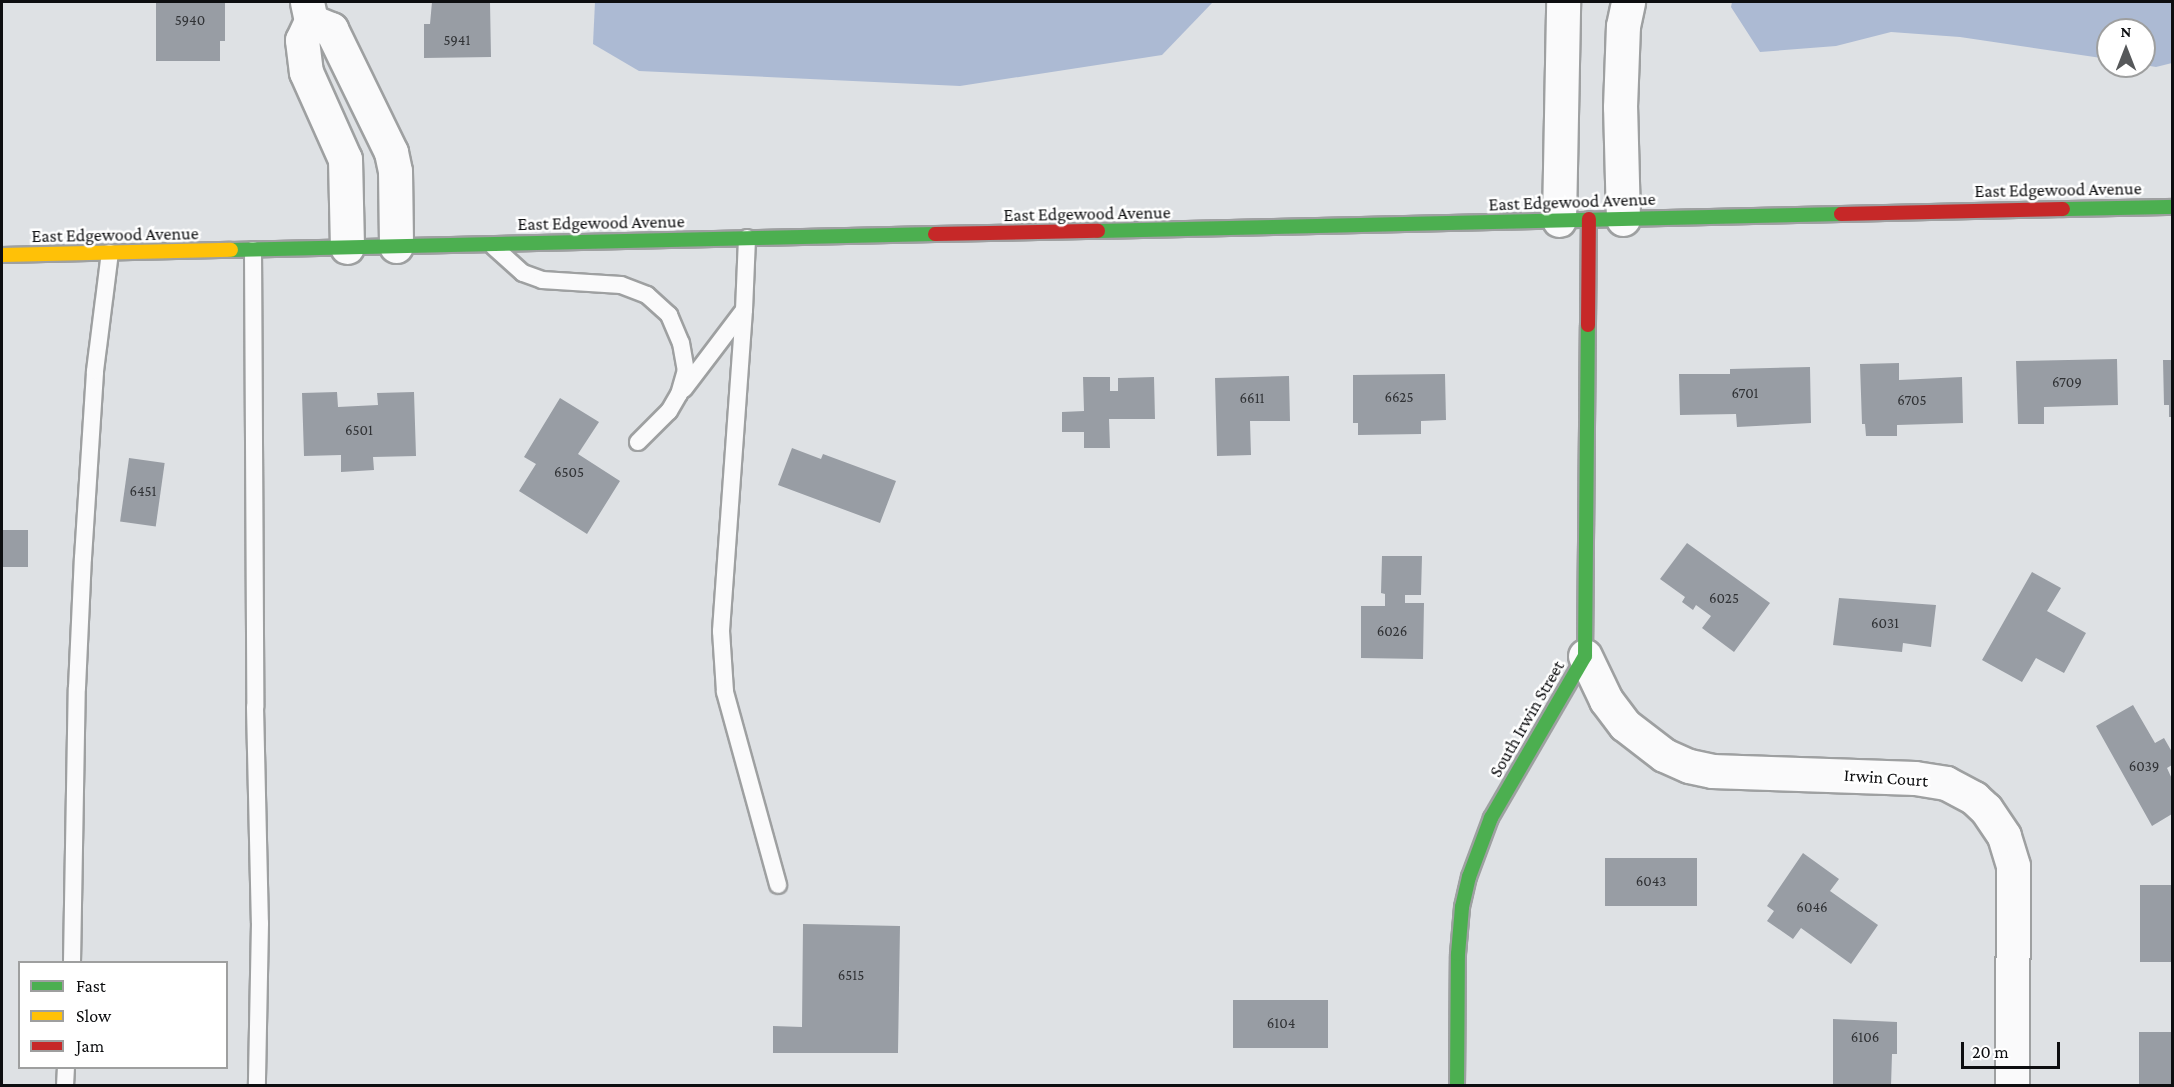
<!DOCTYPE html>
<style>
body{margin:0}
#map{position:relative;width:2174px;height:1087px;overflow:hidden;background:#dee1e4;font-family:"Crimson Pro",serif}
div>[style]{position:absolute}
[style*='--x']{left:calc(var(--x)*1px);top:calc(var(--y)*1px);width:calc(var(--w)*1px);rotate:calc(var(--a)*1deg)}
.water>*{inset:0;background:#acbad3}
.building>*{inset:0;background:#989da4;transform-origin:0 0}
.roads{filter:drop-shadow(2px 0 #9ea0a1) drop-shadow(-2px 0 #9ea0a1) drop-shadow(0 2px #9ea0a1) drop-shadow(0 -2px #9ea0a1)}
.lane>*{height:16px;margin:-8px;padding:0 8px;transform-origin:8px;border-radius:8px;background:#fafafb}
.street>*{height:33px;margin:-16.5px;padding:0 16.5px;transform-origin:16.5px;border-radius:16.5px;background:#fafafb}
.fast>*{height:14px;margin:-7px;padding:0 7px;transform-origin:7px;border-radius:7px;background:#4caf50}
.slow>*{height:14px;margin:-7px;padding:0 7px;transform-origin:7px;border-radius:7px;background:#ffc107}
.jam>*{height:14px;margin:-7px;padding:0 7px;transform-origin:7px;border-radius:7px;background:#c62828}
span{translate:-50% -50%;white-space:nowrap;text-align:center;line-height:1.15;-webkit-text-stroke:5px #fff;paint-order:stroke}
.number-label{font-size:15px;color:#303235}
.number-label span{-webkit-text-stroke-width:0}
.street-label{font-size:18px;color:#0d0e10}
.frame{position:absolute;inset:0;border:3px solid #0d0e10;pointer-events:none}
.legend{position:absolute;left:18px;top:961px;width:210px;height:108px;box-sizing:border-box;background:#fff;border:2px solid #9e9f9f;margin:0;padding:8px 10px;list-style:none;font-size:18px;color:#0d0e10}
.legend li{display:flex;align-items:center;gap:12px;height:30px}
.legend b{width:30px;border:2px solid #9e9f9f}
.north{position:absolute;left:2096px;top:18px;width:60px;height:60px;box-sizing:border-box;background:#fff;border:2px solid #9e9f9f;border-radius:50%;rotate:0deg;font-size:16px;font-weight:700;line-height:24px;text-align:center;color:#0d0e10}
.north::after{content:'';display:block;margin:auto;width:21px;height:27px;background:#56585a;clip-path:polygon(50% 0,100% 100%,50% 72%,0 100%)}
.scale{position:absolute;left:1961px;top:1042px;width:99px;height:27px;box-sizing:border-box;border:3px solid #0d0e10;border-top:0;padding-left:8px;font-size:18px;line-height:21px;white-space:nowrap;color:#0d0e10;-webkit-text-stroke:4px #fff;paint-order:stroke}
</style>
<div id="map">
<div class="water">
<i style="clip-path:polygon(595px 2px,1213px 2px,1162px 55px,960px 86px,639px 71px,593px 44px)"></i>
<i style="clip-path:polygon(1732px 2px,2172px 2px,2172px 63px,2156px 67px,2144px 65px,2144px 30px,2108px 30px,2108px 59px,1960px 37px,1891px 32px,1836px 46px,1760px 52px,1731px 7px)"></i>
</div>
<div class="building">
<i style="clip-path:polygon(156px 2px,225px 2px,225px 41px,220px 41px,220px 61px,156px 61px)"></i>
<i style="clip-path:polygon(432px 2px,490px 2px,491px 57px,424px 58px,424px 24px,430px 24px)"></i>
<i style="clip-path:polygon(2117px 359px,2118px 405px,2044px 407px,2044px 424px,2018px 424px,2016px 361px)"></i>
<i style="clip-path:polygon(2163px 360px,2172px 360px,2172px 417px,2169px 417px,2169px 405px,2164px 405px)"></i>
<i style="clip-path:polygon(1899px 363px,1899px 380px,1962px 377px,1963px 423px,1897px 425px,1897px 436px,1866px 436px,1865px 424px,1862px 424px,1860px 364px)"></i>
<i style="clip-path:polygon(1810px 367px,1811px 423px,1737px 427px,1736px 414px,1680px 415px,1679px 374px,1730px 374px,1730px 369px)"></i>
<i style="clip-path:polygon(1445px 374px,1446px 420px,1421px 421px,1421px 434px,1358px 435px,1358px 423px,1353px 423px,1353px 375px)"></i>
<i style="clip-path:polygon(1289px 376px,1290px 421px,1250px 421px,1251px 455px,1217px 456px,1215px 378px)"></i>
<i style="clip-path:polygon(1083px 377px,1110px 377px,1110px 391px,1118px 391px,1118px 378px,1154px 377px,1155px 419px,1109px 419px,1110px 448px,1084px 448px,1084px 432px,1062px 432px,1062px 412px,1084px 411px)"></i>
<i style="clip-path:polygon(337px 392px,338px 407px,378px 405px,377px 393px,414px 392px,416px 456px,373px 457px,374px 470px,341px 472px,341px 455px,304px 456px,302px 393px)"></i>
<i style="clip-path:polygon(560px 398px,599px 422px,578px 454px,620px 481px,587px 534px,519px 491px,536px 464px,524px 457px)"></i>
<i style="clip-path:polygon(792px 448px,821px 459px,823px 454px,896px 481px,880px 523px,778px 485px)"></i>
<i style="left:129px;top:458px;width:36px;height:64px;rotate:8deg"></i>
<i style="left:2px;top:530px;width:26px;height:37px"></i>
<i style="clip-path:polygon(1687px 543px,1770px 603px,1734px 652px,1702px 628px,1711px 616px,1696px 605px,1693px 610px,1682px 602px,1685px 597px,1660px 579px)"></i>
<i style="clip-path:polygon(1382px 556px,1422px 556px,1421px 595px,1405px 595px,1405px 603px,1424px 603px,1423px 659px,1361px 658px,1361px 606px,1385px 606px,1385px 594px,1381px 593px)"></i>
<i style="clip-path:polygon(2032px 572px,2061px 588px,2047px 611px,2086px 633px,2064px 673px,2036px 658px,2022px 682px,1982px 660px)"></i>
<i style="clip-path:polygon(1839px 598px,1936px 605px,1931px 647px,1903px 643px,1902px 652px,1833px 645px)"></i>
<i style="clip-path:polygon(2133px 705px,2155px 743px,2164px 738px,2172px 752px,2172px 765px,2167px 768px,2172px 779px,2172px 814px,2152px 826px,2096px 726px)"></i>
<i style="clip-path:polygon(1803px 853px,1839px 879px,1830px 891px,1878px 925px,1851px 964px,1801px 928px,1793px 939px,1767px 921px,1774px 911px,1767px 906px)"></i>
<i style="left:1605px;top:858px;width:92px;height:48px"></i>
<i style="left:2140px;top:885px;width:32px;height:77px"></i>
<i style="clip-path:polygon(803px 924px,900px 926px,898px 1053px,773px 1053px,773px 1026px,802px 1027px)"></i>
<i style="left:1233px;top:1000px;width:95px;height:48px"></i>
<i style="clip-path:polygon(1833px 1019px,1897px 1022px,1897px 1054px,1892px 1054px,1891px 1086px,1833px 1086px)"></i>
<i style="left:2139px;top:1032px;width:33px;height:54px"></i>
</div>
<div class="roads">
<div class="lane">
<i style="--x:494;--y:247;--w:39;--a:42"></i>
<i style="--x:523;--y:273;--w:20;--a:20"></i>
<i style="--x:542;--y:280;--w:79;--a:3.6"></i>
<i style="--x:621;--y:285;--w:28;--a:21"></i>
<i style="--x:647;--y:295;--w:30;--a:42"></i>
<i style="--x:669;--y:315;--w:30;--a:67"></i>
<i style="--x:681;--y:343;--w:27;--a:80"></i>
<i style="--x:686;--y:370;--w:25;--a:106"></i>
<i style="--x:679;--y:394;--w:20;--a:120"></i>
<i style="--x:669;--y:411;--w:44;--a:135"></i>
<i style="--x:253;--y:250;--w:457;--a:89.7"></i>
<i style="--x:255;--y:707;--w:216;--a:88.7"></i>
<i style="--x:260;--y:923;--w:163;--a:91.1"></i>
<i style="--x:744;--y:310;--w:322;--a:94.1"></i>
<i style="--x:721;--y:631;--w:61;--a:86.2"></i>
<i style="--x:725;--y:692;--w:200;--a:74.6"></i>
<i style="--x:684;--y:389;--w:99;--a:-52.8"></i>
<i style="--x:744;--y:310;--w:72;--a:-87.6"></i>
<i style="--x:72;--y:962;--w:274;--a:-89"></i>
<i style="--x:77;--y:688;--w:130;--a:-87.4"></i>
<i style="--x:83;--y:558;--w:187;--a:-86.3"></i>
<i style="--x:95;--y:371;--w:119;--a:-82.8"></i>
<i style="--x:65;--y:1086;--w:18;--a:-87"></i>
</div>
<div class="street">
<i style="--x:307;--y:2;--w:19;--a:78"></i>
<i style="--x:311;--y:21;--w:21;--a:115"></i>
<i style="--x:302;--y:40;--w:32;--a:83"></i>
<i style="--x:306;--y:72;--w:95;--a:65.9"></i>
<i style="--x:345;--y:159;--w:88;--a:88.7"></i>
<i style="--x:311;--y:21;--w:22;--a:22"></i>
<i style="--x:331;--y:29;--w:137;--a:64"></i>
<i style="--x:391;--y:152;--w:19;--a:78"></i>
<i style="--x:395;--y:171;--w:75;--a:89.2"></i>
<i style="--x:1623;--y:219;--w:112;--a:-91.5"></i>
<i style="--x:1620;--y:107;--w:81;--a:-87.9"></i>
<i style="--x:1623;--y:26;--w:25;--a:-78"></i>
<i style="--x:1559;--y:220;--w:218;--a:-88.9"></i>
<i style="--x:1585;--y:656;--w:49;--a:64.5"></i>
<i style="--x:1606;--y:700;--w:31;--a:53"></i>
<i style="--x:1625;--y:725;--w:49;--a:37.6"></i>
<i style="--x:1664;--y:755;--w:27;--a:24"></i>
<i style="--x:1689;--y:766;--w:24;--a:12"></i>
<i style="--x:1712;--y:771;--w:203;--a:2"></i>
<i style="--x:1915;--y:778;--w:31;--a:9"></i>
<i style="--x:1946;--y:783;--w:32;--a:28"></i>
<i style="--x:1974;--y:798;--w:16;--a:43"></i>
<i style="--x:1986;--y:809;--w:32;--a:56"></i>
<i style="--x:2004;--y:836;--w:31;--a:73"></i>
<i style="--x:2013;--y:866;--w:220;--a:90.3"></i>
</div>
<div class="fast">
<i style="--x:2063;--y:209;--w:109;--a:-1.1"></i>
<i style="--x:1098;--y:231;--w:743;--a:-1.31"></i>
<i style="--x:231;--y:250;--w:704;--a:-1.3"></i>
<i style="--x:1457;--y:1086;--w:132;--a:-89.6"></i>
<i style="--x:1458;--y:954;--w:47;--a:-85.1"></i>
<i style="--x:1462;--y:907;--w:31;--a:-77"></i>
<i style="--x:1469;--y:877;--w:63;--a:-69.6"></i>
<i style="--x:1491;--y:818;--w:187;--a:-59.9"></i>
<i style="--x:1585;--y:656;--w:331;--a:-89.5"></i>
</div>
<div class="slow">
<i style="--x:2;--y:255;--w:229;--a:-1.3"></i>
</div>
<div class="jam">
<i style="--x:1841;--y:214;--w:222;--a:-1.3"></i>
<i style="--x:935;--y:234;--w:163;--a:-1.1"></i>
<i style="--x:1588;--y:325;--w:106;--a:-89.5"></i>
</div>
</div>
<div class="number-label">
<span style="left:190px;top:21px">5940</span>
<span style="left:457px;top:41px">5941</span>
<span style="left:2067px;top:383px">6709</span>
<span style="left:1745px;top:394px">6701</span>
<span style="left:1399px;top:398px">6625</span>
<span style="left:1252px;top:399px">6611</span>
<span style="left:1912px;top:401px">6705</span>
<span style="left:359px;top:431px">6501</span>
<span style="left:569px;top:473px">6505</span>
<span style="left:143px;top:492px">6451</span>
<span style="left:1724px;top:599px">6025</span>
<span style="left:1885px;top:624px">6031</span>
<span style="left:1392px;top:632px">6026</span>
<span style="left:2144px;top:767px">6039</span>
<span style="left:1651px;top:882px">6043</span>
<span style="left:1812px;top:908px">6046</span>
<span style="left:851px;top:976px">6515</span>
<span style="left:1281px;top:1024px">6104</span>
<span style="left:1865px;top:1038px">6106</span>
</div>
<div class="street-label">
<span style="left:2058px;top:190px;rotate:-1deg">East Edgewood Avenue</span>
<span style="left:1572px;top:202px;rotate:-2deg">East Edgewood Avenue</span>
<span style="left:1087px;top:214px;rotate:-1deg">East Edgewood Avenue</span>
<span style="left:601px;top:223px;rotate:-1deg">East Edgewood Avenue</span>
<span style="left:115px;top:235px;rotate:-1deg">East Edgewood Avenue</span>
<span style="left:1527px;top:719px;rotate:-60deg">South Irwin Street</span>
<span style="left:1886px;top:778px;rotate:4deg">Irwin Court</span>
</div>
<div class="frame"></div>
<ul class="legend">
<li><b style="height:8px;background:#4caf50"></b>Fast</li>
<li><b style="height:8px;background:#ffc107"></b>Slow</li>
<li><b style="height:8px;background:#c62828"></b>Jam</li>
</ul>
<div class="north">N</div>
<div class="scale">20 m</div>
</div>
